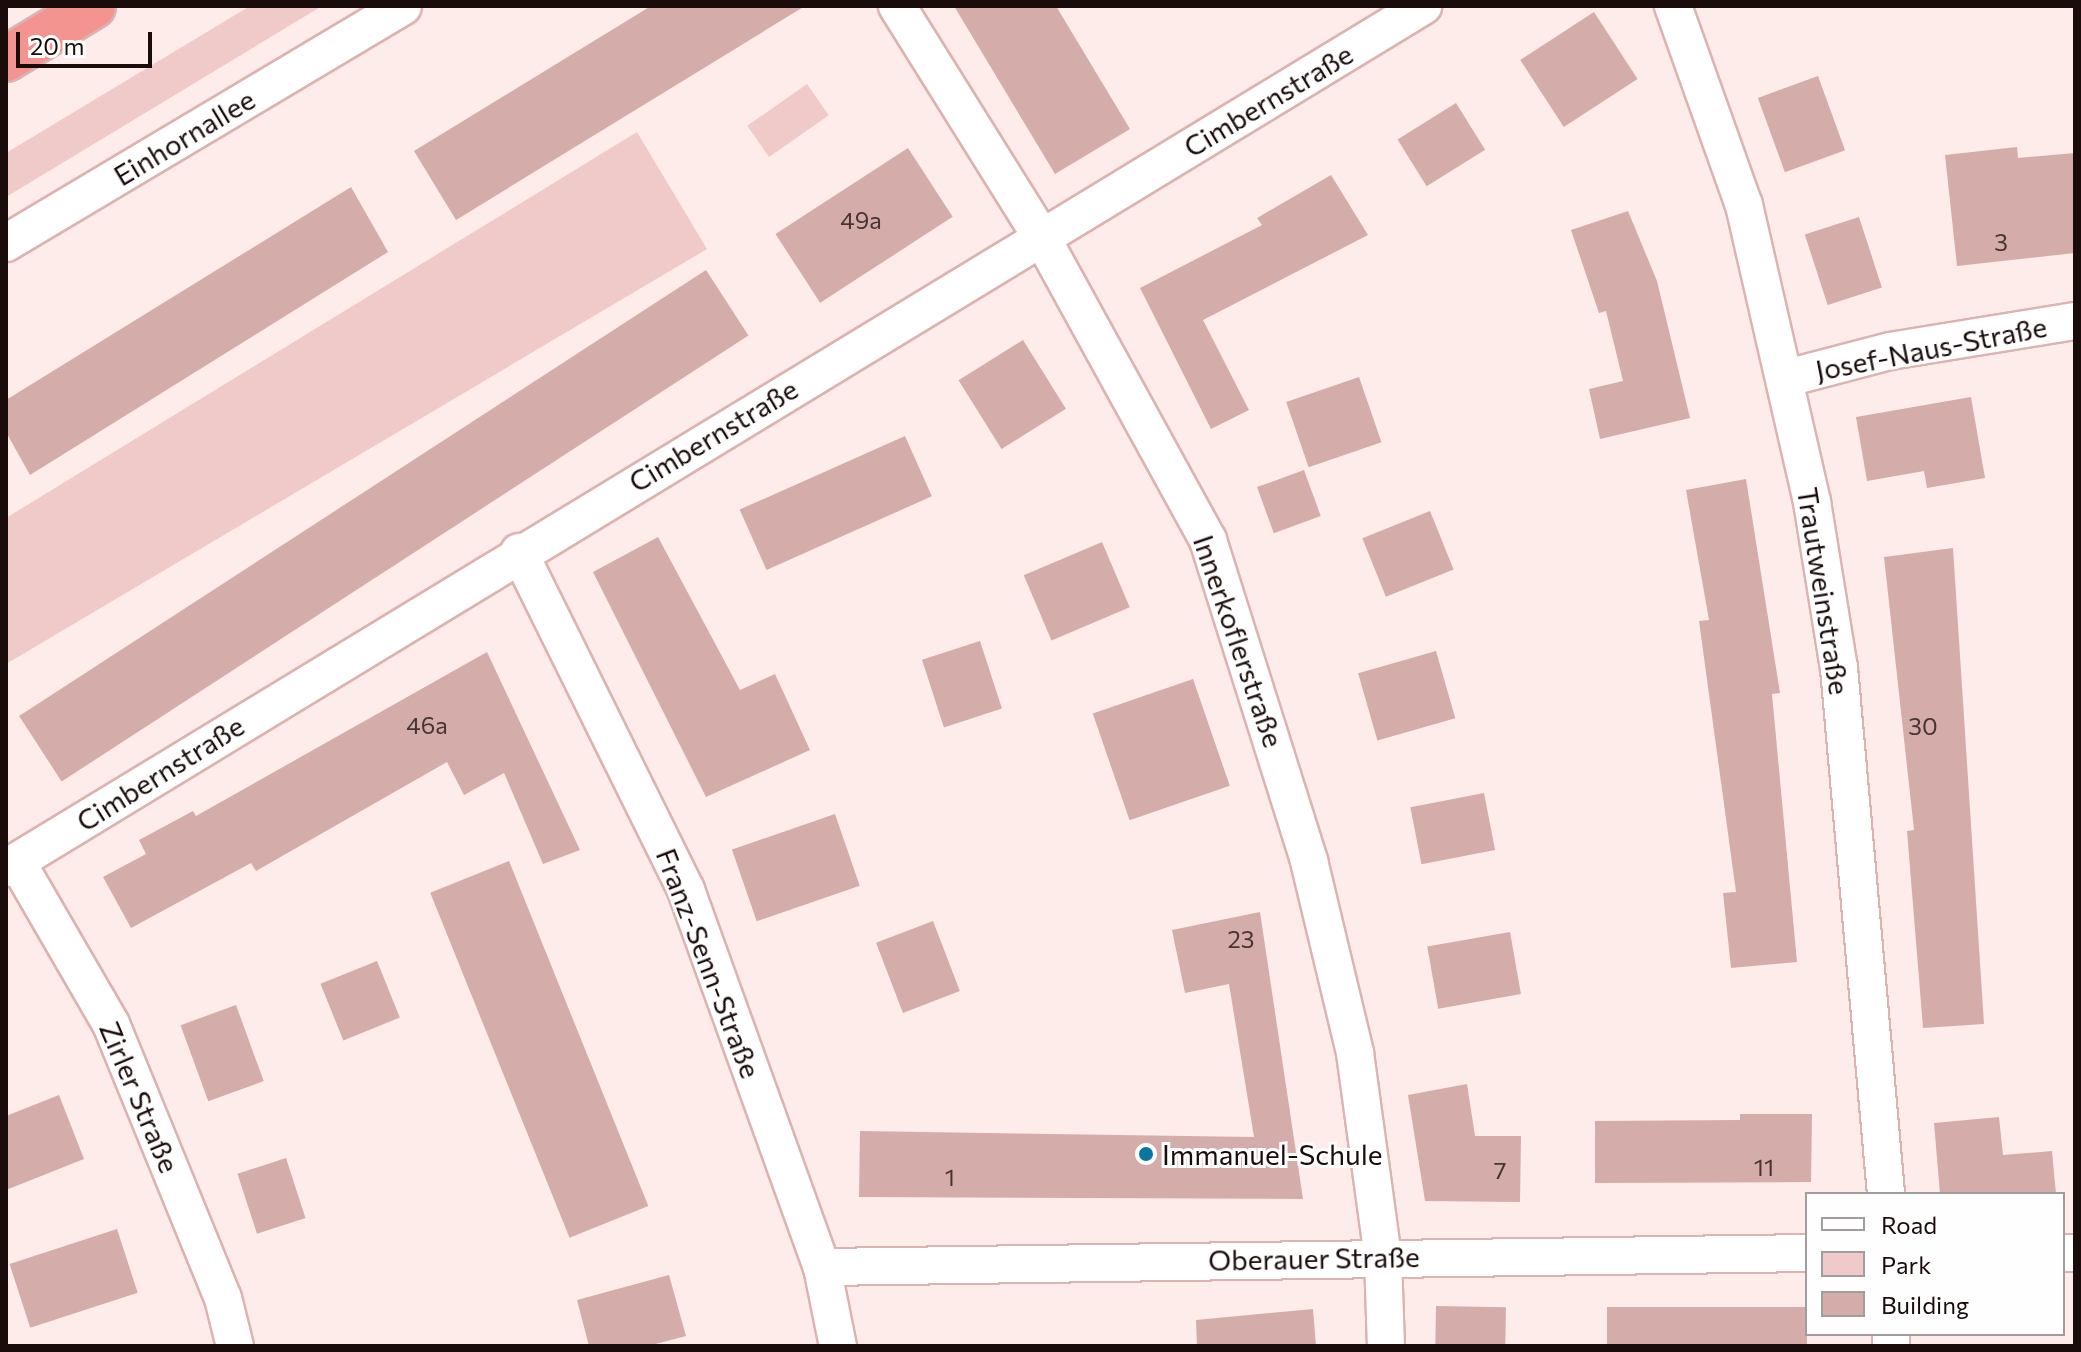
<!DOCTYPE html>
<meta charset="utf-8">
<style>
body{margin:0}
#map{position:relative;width:2081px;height:1352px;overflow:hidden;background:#feeceb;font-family:Commissioner,sans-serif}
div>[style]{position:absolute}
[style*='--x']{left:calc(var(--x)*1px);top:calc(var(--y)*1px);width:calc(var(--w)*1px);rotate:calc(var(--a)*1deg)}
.green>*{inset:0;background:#f0cac8;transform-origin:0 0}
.building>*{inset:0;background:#d4aca9;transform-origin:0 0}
.roads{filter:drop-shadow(2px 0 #dbb3b0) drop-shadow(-2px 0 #dbb3b0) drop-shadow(0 2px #dbb3b0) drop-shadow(0 -2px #dbb3b0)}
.street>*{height:36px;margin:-18px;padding:0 18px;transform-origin:18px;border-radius:18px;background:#fff}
.highway>*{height:44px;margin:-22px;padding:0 22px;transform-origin:22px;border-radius:22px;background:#f39491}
.dots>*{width:22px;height:22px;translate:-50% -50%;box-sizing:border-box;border:4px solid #fefefe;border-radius:50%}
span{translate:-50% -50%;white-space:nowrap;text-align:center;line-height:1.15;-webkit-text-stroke:6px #fefefe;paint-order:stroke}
.number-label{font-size:24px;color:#483432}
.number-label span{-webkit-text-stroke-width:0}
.street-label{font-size:28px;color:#190c0b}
.poi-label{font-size:28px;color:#190c0b}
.left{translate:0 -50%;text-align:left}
.frame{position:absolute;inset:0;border:8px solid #190c0b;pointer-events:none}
.legend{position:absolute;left:1805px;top:1192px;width:260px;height:144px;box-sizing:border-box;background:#fefefe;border:2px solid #a29d9d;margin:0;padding:10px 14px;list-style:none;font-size:24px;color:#190c0b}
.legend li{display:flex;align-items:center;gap:16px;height:40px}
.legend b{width:40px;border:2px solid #a29d9d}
.scale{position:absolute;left:16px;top:32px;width:136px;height:36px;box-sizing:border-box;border:4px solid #190c0b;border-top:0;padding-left:10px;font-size:24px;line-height:28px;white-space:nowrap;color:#190c0b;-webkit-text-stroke:6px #fefefe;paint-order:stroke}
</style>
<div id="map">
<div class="green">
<i style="clip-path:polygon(250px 6px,322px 6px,6px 197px,6px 153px)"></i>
<i style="left:807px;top:84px;width:38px;height:73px;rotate:55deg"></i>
<i style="clip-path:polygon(637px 132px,707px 249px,6px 664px,6px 518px)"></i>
</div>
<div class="building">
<i style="clip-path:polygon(651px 6px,805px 6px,456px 220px,414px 151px)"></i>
<i style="clip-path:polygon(954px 6px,1056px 6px,1130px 129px,1055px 174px)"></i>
<i style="left:1594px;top:12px;width:80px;height:88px;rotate:57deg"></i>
<i style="left:1818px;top:76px;width:79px;height:64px;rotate:70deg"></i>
<i style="left:1456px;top:103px;width:55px;height:69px;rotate:58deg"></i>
<i style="clip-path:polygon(2017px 147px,2018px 158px,2075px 153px,2075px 253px,1957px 266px,1945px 155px)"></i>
<i style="left:908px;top:148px;width:82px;height:158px;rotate:57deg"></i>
<i style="clip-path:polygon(1331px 175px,1368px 235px,1203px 320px,1249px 410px,1211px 429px,1140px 288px,1262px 225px,1257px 218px)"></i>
<i style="clip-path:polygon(351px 187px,388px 252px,30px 475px,6px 432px,6px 400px)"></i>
<i style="clip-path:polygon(1628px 211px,1657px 281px,1690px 418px,1600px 439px,1589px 389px,1623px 381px,1606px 311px,1599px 313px,1571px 230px)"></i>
<i style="left:1859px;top:217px;width:74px;height:57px;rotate:72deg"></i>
<i style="left:706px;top:270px;width:78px;height:819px;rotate:57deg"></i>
<i style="left:1023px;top:340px;width:81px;height:76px;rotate:58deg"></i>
<i style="left:1359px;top:377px;width:69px;height:77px;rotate:71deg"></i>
<i style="clip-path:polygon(1971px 397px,1985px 478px,1927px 488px,1924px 471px,1867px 481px,1856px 417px)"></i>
<i style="left:905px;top:436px;width:66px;height:181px;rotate:66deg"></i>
<i style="left:1304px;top:470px;width:49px;height:50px;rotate:70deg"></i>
<i style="clip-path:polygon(1746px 479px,1780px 693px,1772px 694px,1797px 962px,1731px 968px,1723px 893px,1736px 892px,1699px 621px,1709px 620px,1686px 490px)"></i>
<i style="left:1430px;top:511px;width:63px;height:73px;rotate:68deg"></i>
<i style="clip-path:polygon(658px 537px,740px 690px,775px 674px,810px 750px,706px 797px,593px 572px)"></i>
<i style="left:1102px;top:542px;width:71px;height:85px;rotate:67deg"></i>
<i style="clip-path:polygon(1953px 548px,1984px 1024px,1923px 1028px,1907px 831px,1914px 830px,1884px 557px)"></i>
<i style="left:980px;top:641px;width:71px;height:61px;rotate:72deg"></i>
<i style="left:1436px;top:651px;width:70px;height:81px;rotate:74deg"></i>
<i style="clip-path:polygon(487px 652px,580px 850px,543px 864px,504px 773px,464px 795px,447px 762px,256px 871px,251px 863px,131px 928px,103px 877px,146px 854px,139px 840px,193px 811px,196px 816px)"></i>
<i style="left:1193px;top:679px;width:113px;height:106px;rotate:71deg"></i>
<i style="left:1484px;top:793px;width:58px;height:75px;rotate:79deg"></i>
<i style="left:835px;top:814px;width:76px;height:109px;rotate:71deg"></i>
<i style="left:509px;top:861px;width:372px;height:85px;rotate:68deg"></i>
<i style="clip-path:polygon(1260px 912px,1303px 1199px,859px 1197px,860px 1131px,1254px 1137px,1229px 984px,1185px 993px,1172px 930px)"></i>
<i style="left:933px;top:921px;width:75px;height:61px;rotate:69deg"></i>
<i style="left:1510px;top:932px;width:63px;height:84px;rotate:80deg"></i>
<i style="left:377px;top:961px;width:61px;height:61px;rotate:68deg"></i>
<i style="left:236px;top:1005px;width:81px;height:59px;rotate:70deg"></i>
<i style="clip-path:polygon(1467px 1084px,1475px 1136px,1521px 1136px,1520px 1202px,1425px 1201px,1408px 1095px)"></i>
<i style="clip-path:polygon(59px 1095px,84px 1159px,6px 1190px,6px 1116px)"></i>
<i style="clip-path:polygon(1740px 1114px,1812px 1114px,1811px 1182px,1595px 1183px,1595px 1121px,1740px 1120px)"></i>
<i style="clip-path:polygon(1999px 1117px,2003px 1155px,2052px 1151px,2056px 1194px,1940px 1194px,1934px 1123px)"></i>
<i style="left:286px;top:1158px;width:63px;height:51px;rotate:72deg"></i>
<i style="left:117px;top:1229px;width:67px;height:113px;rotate:72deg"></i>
<i style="clip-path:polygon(669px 1275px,686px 1336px,648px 1346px,589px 1346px,577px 1300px)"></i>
<i style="left:1436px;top:1306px;width:70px;height:40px;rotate:1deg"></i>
<i style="left:1607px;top:1307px;width:200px;height:39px"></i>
<i style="clip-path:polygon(1313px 1309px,1316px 1346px,1197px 1346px,1196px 1320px)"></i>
</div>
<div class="roads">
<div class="street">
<i style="--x:897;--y:6;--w:274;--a:58"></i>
<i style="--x:1042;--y:238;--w:345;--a:61.2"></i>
<i style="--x:1208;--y:540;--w:337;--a:72.5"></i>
<i style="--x:1309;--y:861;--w:197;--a:76.5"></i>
<i style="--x:1355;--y:1053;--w:206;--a:82.2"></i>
<i style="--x:1383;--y:1257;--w:89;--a:88.1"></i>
<i style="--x:1673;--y:6;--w:211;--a:70.4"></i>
<i style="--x:1744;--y:205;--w:305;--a:77.1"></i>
<i style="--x:1812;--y:502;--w:168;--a:80.8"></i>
<i style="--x:1839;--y:668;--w:528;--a:84.89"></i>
<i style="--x:6;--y:243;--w:462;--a:-30.8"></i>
<i style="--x:1787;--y:378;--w:106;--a:-14.7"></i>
<i style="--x:1890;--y:351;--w:187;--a:-9.2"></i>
<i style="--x:519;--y:552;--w:377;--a:63.7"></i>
<i style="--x:686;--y:890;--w:401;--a:70.2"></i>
<i style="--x:822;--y:1267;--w:81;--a:78.6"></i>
<i style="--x:17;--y:862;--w:187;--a:59.9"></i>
<i style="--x:111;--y:1024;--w:296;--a:67.8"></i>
<i style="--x:223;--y:1298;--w:49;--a:76"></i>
<i style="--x:6;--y:868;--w:1659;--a:-31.31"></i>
<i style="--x:2063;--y:1253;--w:12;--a:0"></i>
<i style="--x:822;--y:1267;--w:985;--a:-0.81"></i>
<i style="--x:1891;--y:1346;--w:12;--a:-90"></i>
</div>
<div class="highway">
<i style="--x:6;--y:59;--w:102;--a:-31.3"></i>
</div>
</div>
<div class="dots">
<i style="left:1146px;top:1154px;background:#0976a1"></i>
</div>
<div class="number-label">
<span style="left:861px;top:220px">49a</span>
<span style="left:2001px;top:242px">3</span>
<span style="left:427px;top:725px">46a</span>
<span style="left:1923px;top:726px">30</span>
<span style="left:1241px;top:939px">23</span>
<span style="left:1764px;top:1167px">11</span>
<span style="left:1500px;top:1170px">7</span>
<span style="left:950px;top:1177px">1</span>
</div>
<div class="street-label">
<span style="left:1268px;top:100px;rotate:-31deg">Cimbernstraße</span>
<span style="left:184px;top:137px;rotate:-31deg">Einhornallee</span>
<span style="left:1931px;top:348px;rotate:-11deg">Josef-Naus-Straße</span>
<span style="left:713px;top:435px;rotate:-31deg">Cimbernstraße</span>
<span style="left:1824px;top:591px;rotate:81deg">Trautweinstraße</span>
<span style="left:1239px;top:641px;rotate:71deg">Innerkoflerstraße</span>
<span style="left:160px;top:773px;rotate:-32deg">Cimbernstraße</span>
<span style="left:709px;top:963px;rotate:69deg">Franz-Senn-Straße</span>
<span style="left:140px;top:1097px;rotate:67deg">Zirler Straße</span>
<span style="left:1314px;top:1258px;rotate:-1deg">Oberauer Straße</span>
</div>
<div class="poi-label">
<span class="left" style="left:1162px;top:1154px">Immanuel-Schule</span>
</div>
<div class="frame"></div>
<ul class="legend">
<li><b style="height:10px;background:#fff"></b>Road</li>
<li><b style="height:22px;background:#f0cac8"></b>Park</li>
<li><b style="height:22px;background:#d4aca9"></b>Building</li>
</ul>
<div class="scale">20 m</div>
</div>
